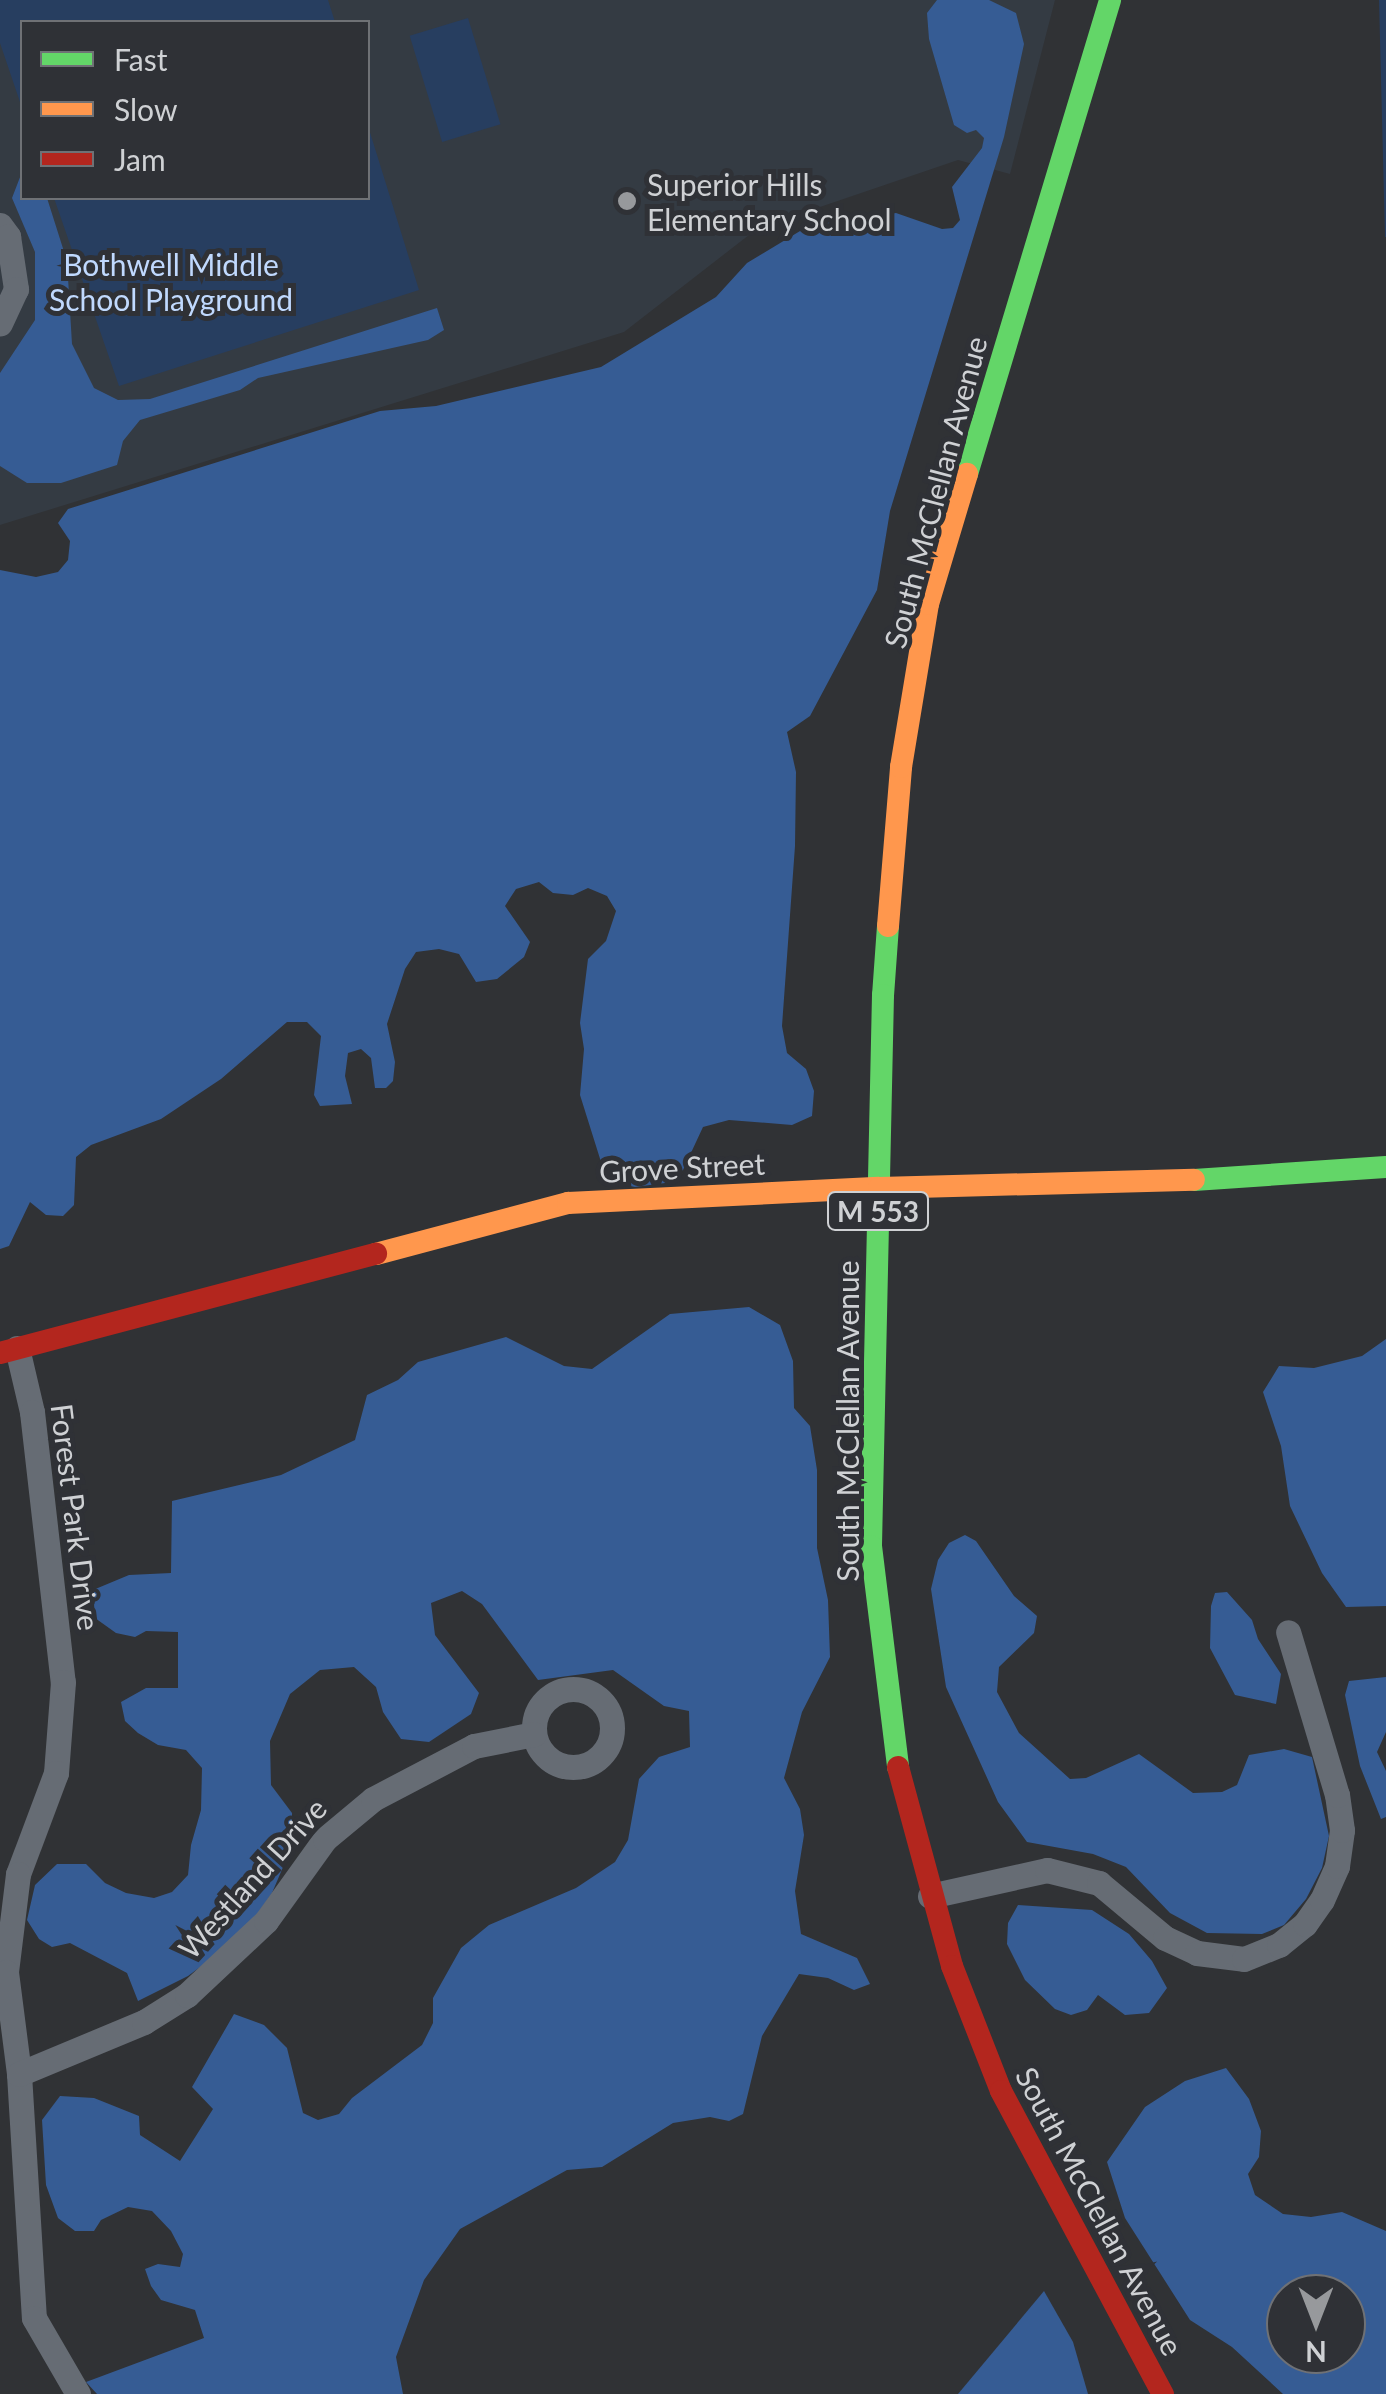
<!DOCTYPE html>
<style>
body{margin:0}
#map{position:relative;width:1386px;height:2394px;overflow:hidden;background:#303235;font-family:Lato,sans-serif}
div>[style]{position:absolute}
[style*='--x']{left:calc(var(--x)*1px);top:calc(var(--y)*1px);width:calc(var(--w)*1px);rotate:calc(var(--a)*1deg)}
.built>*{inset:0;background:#343b43}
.green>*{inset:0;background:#273e60;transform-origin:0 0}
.forest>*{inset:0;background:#365c94}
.street>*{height:25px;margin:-12.5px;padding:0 12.5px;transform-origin:12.5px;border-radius:12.5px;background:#666c74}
.street>.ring{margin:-12.5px;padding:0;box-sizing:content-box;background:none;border:25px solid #666c74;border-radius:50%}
.fast>*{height:22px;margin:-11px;padding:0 11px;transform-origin:11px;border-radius:11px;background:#63d668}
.slow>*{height:22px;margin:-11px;padding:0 11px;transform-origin:11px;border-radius:11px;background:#ff974d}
.jam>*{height:22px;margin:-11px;padding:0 11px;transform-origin:11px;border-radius:11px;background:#b3261e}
.dots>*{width:28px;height:28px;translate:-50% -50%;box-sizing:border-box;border:5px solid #2f3136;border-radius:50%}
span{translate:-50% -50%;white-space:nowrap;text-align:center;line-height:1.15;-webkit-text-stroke:10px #2f3136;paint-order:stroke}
.shield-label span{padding:2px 8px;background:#2f3136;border:2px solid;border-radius:8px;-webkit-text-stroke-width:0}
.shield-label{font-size:28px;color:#cfd1d4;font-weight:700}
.poi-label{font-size:30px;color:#cfd1d4}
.left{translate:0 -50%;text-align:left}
.park-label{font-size:30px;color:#c0d9fe}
.street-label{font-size:30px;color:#cfd1d4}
.legend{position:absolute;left:20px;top:20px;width:350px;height:180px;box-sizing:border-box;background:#2f3136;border:2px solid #6f7175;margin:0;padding:12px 18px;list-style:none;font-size:30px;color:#cfd1d4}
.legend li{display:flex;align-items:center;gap:20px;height:50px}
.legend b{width:50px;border:2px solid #6f7175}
.north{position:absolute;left:1266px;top:2274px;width:100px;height:100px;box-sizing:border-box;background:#2f3136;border:2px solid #6f7175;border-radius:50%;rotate:180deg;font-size:28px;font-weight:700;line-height:40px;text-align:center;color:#cfd1d4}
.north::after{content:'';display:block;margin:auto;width:35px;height:45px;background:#97999c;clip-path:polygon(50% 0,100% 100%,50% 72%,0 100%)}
</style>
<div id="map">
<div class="built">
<i style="clip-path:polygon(evenodd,0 0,1055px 0,1010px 174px,958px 160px,758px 228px,624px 332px,0 525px,0 0,22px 22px,368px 22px,368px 198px,22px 198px,22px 22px)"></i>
</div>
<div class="green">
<i style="clip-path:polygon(0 0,328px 0,335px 22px,22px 22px,22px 108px,0 43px)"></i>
<i style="clip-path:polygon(1379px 0,1386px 0,1386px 237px,1385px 237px)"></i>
<i style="left:468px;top:18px;width:111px;height:61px;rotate:73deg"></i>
<i style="clip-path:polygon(368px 126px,419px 290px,119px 386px,54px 198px,368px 198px)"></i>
</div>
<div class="forest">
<i style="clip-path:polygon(937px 0,989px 0,1016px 13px,1024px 44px,1004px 137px,890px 511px,877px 590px,810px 716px,787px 732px,796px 772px,795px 846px,782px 1026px,787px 1053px,806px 1069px,814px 1091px,812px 1116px,792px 1125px,729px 1120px,703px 1127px,683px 1170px,665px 1183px,635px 1187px,607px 1181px,580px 1095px,584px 1049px,580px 1023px,588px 959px,606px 941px,616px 911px,607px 896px,588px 888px,573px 895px,553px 893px,539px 882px,516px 889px,505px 906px,530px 942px,524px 957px,497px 979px,476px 982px,459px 954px,439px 949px,416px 952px,405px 969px,387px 1024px,395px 1062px,393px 1081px,386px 1088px,375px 1088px,371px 1058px,361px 1049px,348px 1053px,345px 1076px,352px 1104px,320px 1106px,314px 1095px,321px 1036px,307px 1022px,287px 1022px,221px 1079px,161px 1119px,91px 1145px,76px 1157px,74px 1205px,63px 1216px,46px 1215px,30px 1202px,9px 1246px,0 1249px,0 570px,36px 577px,58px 572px,68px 560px,70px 541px,58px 523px,68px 509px,380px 411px,436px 406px,601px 367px,716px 297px,747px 263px,810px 225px,896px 213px,942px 229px,953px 228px,960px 220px,952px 187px,982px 148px,984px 138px,976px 130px,967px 133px,954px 125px,929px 39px,927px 13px)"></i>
<i style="clip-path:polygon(22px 172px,22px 198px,47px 198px,67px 261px,72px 344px,94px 388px,118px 400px,150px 399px,437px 308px,444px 330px,428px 340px,258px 378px,240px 390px,140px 420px,123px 441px,117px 465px,61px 483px,27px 483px,0 466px,0 373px,35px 320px,35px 252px,12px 198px)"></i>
<i style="clip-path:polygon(749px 1307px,780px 1325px,793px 1361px,794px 1408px,810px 1426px,817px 1470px,817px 1548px,828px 1600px,830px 1657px,802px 1712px,784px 1778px,800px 1809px,804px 1835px,795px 1891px,801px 1934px,857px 1958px,870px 1984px,854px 1990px,828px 1978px,799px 1974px,762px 2036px,743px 2114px,729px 2121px,710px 2117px,673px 2123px,602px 2167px,567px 2170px,460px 2229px,424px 2280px,396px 2357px,403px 2394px,97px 2394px,86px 2382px,204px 2338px,195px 2310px,161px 2300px,151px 2286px,145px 2269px,158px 2264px,180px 2267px,183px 2254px,171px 2231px,152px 2211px,128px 2207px,101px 2220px,94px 2231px,75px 2231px,58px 2218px,46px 2185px,42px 2120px,60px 2096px,94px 2098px,139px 2116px,140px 2135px,180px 2161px,213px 2109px,192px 2087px,234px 2014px,264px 2025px,287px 2048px,303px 2113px,318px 2120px,339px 2114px,352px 2098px,422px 2045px,433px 2023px,433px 1998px,461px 1948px,489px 1925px,576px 1888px,615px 1862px,628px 1840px,639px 1779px,659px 1757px,690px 1747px,689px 1711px,664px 1706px,613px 1670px,538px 1680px,482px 1604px,462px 1591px,431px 1603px,435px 1635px,479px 1693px,471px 1714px,429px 1742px,401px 1739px,383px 1712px,376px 1687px,354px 1667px,320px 1670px,290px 1694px,270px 1741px,271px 1785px,292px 1813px,292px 1846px,272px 1893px,243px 1935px,188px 1976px,138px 2001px,127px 1973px,70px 1943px,52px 1947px,39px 1939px,27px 1920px,35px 1885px,57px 1864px,86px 1864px,105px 1883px,126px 1893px,154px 1898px,172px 1892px,188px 1875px,191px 1845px,201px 1810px,202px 1768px,186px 1750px,158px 1745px,138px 1733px,125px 1721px,121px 1702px,146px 1688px,178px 1688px,178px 1632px,146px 1631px,135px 1637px,116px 1633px,95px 1618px,93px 1590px,129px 1575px,171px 1573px,172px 1501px,281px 1475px,355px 1440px,367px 1395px,398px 1380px,418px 1362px,506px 1337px,564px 1366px,592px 1369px,670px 1314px)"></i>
<i style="clip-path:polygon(1386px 1339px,1386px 1606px,1346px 1607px,1322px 1573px,1290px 1506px,1281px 1446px,1263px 1392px,1279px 1366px,1314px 1368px,1362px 1356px)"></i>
<i style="clip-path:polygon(965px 1535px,976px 1541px,1014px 1596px,1037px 1616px,1034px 1633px,999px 1667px,997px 1692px,1019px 1733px,1070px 1779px,1086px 1778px,1139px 1754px,1193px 1793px,1222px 1792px,1237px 1785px,1249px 1755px,1284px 1749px,1312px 1757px,1329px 1836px,1322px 1868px,1306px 1899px,1284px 1925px,1262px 1934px,1207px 1933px,1170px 1913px,1126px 1867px,1093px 1854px,1027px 1842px,998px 1802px,946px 1687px,931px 1589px,938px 1560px,949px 1543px)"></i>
<i style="clip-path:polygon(1227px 1592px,1252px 1620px,1258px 1639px,1281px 1674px,1276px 1704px,1235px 1695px,1210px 1648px,1211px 1606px,1215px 1593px)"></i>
<i style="clip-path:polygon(1386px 1677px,1386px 1732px,1377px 1752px,1386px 1771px,1386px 1817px,1381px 1819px,1360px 1766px,1345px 1695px,1349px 1681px)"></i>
<i style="clip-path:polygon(1018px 1905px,1092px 1910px,1129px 1934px,1152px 1961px,1167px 1988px,1149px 2013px,1125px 2015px,1098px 1995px,1087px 2010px,1071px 2015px,1055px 2009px,1025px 1980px,1007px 1944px,1008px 1923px)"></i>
<i style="clip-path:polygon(evenodd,1226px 2068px,1249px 2099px,1261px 2131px,1259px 2157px,1248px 2174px,1255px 2195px,1283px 2214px,1311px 2217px,1342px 2212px,1386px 2231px,1386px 2394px,1283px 2394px,1232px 2347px,1190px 2320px,1125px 2218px,1107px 2162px,1145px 2107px,1185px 2081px,1226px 2068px,1286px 2294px,1346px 2294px,1346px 2354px,1286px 2354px,1286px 2294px)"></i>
<i style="clip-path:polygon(1044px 2291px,1073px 2342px,1088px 2394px,958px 2394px)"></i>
</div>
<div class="street">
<i style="--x:0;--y:225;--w:14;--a:54"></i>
<i style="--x:8;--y:236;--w:54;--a:81.4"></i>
<i style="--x:16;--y:289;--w:38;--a:115"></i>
<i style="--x:17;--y:1348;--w:66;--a:76.8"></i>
<i style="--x:32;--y:1412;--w:272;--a:83.5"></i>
<i style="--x:63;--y:1682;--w:91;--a:94.4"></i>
<i style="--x:56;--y:1773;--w:108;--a:110.6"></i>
<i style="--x:18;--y:1874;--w:99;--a:97"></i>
<i style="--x:6;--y:1972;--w:103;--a:82.7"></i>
<i style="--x:19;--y:2074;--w:244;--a:86.5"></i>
<i style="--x:34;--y:2318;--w:88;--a:59.9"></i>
<i class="ring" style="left:534px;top:1689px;width:53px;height:53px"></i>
<i style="--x:930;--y:1896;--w:120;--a:-12.5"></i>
<i style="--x:1047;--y:1870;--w:54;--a:14"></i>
<i style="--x:1099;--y:1883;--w:86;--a:39.8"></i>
<i style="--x:1165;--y:1938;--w:35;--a:25"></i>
<i style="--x:1197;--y:1953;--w:47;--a:7.3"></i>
<i style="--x:1244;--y:1959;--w:38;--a:-22"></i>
<i style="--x:1279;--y:1945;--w:33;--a:-39"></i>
<i style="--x:1305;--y:1924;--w:29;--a:-55"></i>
<i style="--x:1322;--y:1900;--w:37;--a:-66"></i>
<i style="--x:1337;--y:1866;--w:36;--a:-82"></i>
<i style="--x:1342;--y:1830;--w:35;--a:-98"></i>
<i style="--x:1337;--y:1795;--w:170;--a:-106.7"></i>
<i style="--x:19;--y:2074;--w:135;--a:-22.6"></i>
<i style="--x:144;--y:2022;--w:51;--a:-32.1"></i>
<i style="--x:187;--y:1995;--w:108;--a:-43.1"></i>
<i style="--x:266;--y:1921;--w:101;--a:-54.3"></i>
<i style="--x:325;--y:1839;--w:62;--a:-39.8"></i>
<i style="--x:373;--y:1799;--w:114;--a:-27.7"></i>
<i style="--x:474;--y:1746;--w:61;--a:-11.3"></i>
</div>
<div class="fast">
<i style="--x:967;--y:474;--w:495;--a:-73.2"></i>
<i style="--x:888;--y:926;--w:69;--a:94.1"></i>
<i style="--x:883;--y:995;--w:551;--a:91.25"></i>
<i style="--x:871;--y:1546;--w:223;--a:83"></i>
<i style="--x:1194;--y:1180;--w:192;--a:-3.9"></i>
</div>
<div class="slow">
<i style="--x:888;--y:926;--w:160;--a:-85.3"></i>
<i style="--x:901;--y:767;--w:165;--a:-80.6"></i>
<i style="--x:928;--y:604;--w:136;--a:-73.3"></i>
<i style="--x:376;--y:1254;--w:199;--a:-14.9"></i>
<i style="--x:568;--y:1203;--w:311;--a:-2.8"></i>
<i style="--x:879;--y:1188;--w:315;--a:-1.5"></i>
</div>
<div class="jam">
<i style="--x:0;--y:1353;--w:389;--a:-14.8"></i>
<i style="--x:898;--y:1767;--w:206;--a:74.8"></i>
<i style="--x:952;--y:1966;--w:134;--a:68.6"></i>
<i style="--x:1001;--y:2091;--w:344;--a:61.9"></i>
</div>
<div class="dots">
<i style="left:627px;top:201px;background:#97999c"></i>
</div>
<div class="shield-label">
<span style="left:878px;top:1211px">M 553</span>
</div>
<div class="poi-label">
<span class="left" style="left:647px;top:201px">Superior Hills<br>Elementary School</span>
</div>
<div class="park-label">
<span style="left:171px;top:281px">Bothwell Middle<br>School Playground</span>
</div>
<div class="street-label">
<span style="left:935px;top:492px;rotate:-75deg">South McClellan Avenue</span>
<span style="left:682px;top:1167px;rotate:-3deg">Grove Street</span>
<span style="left:847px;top:1421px;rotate:-90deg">South McClellan Avenue</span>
<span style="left:76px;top:1517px;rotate:83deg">Forest Park Drive</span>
<span style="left:252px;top:1878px;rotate:-48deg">Westland Drive</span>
<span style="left:1100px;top:2211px;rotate:62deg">South McClellan Avenue</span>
</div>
<ul class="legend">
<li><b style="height:12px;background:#63d668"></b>Fast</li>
<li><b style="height:12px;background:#ff974d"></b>Slow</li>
<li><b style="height:12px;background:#b3261e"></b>Jam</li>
</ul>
<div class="north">N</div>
</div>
